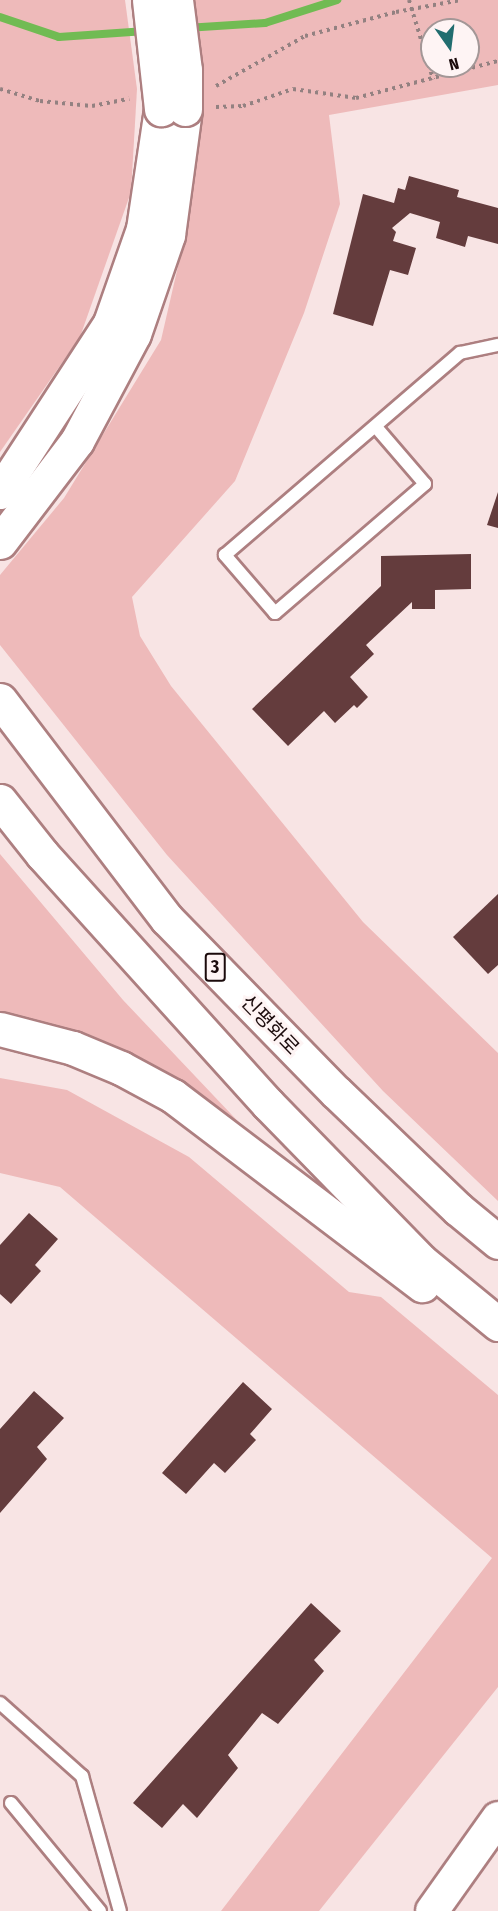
<!DOCTYPE html>
<meta charset="utf-8">
<style>
body{margin:0}
#map{position:relative;width:498px;height:1911px;overflow:hidden;background:#f8e4e4;font-family:"Fira Sans Condensed","Noto Sans KR",sans-serif}
div>[style]{position:absolute}
[style*='--x']{left:calc(var(--x)*1px);top:calc(var(--y)*1px);width:calc(var(--w)*1px);rotate:calc(var(--a)*1deg)}
.green>*{inset:0;background:#eebaba}
.stream>*{height:8px;margin:-4px;padding:0 4px;transform-origin:4px;border-radius:4px;background:#71bb53}
.building>*{inset:0;background:#643c3d}
.path>*{height:4px;margin-top:-2px;transform-origin:0;background:repeating-linear-gradient(90deg,#938181 0 3px,transparent 0 7.5px)}
.roads{filter:drop-shadow(2px 0 #ad7f80) drop-shadow(-2px 0 #ad7f80) drop-shadow(0 2px #ad7f80) drop-shadow(0 -2px #ad7f80)}
.service>*{height:12px;margin:-6px;padding:0 6px;transform-origin:6px;border-radius:6px;background:#fff}
.tertiary>*{height:32px;margin:-16px;padding:0 16px;transform-origin:16px;border-radius:16px;background:#fff}
.trunk>*{height:33px;margin:-16.5px;padding:0 16.5px;transform-origin:16.5px;border-radius:16.5px;background:#fff}
.path-bridge>*{height:4px;margin-top:-2px;transform-origin:0;background:repeating-linear-gradient(90deg,#938181 0 3px,transparent 0 7.5px)}
.bridges{filter:drop-shadow(2px 0 #ad7f80) drop-shadow(-2px 0 #ad7f80) drop-shadow(0 2px #ad7f80) drop-shadow(0 -2px #ad7f80)}
.trunk-bridge>*{height:33px;margin:-16.5px;padding:0 16.5px;transform-origin:16.5px;border-radius:16.5px;background:#fff}
span{translate:-50% -50%;white-space:nowrap;text-align:center;line-height:1.15;-webkit-text-stroke:6px #fef4f4;paint-order:stroke}
.shield-label span{padding:2px 4px;background:#fef4f4;border:2px solid;border-radius:4px;-webkit-text-stroke-width:0}
.shield-label{font-size:18px;color:#1b0b0c;font-weight:700}
.street-label{font-size:20px;color:#1b0b0c}
.north{position:absolute;left:420px;top:18px;width:60px;height:60px;box-sizing:border-box;background:#fef4f4;border:2px solid #a39797;border-radius:50%;rotate:166deg;font-size:16px;font-weight:700;line-height:24px;text-align:center;color:#1b0b0c}
.north::after{content:'';display:block;margin:auto;width:21px;height:27px;background:#216d6f;clip-path:polygon(50% 0,100% 100%,50% 72%,0 100%)}
</style>
<div id="map">
<div class="green">
<i style="clip-path:polygon(0 0,125px 0,137px 89px,131px 192px,80px 337px,0 452px)"></i>
<i style="clip-path:polygon(evenodd,187px 0,498px 0,498px 85px,329px 115px,340px 204px,304px 313px,235px 481px,132px 597px,140px 636px,171px 686px,363px 922px,498px 1053px,498px 1201px,383px 1091px,167px 855px,0 645px,0 575px,64px 498px,161px 340px,182px 249px,194px 156px,187px 0,432px 30px,468px 30px,468px 66px,432px 66px,432px 30px)"></i>
<i style="clip-path:polygon(0 854px,123px 1000px,249px 1133px,0 1021px)"></i>
<i style="clip-path:polygon(0 1078px,67px 1090px,189px 1157px,349px 1292px,381px 1297px,498px 1395px,498px 1687px,319px 1911px,221px 1911px,492px 1558px,60px 1187px,0 1173px)"></i>
</div>
<div class="stream">
<i style="--x:0;--y:17;--w:62;--a:18.7"></i>
<i style="--x:59;--y:37;--w:87;--a:-3.9"></i>
<i style="--x:186;--y:28;--w:79;--a:-3.6"></i>
<i style="--x:265;--y:23;--w:76;--a:-17.7"></i>
</div>
<div class="building">
<i style="clip-path:polygon(409px 176px,459px 190px,457px 197px,498px 208px,498px 244px,468px 236px,465px 247px,436px 238px,440px 222px,410px 213px,392px 228px,396px 232px,393px 241px,416px 248px,408px 275px,390px 270px,373px 326px,333px 314px,363px 194px,394px 203px,398px 188px,405px 190px)"></i>
<i style="clip-path:polygon(498px 492px,498px 528px,487px 525px)"></i>
<i style="clip-path:polygon(471px 554px,471px 589px,435px 590px,435px 609px,412px 609px,412px 602px,366px 645px,374px 654px,350px 677px,368px 697px,357px 708px,354px 705px,335px 723px,324px 711px,288px 746px,252px 709px,381px 586px,381px 556px)"></i>
<i style="clip-path:polygon(498px 894px,498px 965px,488px 974px,453px 937px)"></i>
<i style="clip-path:polygon(29px 1213px,58px 1239px,35px 1265px,41px 1271px,11px 1304px,0 1294px,0 1245px)"></i>
<i style="clip-path:polygon(243px 1382px,272px 1409px,250px 1434px,256px 1440px,225px 1473px,214px 1463px,186px 1494px,162px 1473px)"></i>
<i style="clip-path:polygon(34px 1391px,64px 1418px,37px 1447px,47px 1459px,0 1513px,0 1429px)"></i>
<i style="clip-path:polygon(311px 1603px,341px 1631px,314px 1660px,324px 1671px,278px 1724px,262px 1713px,228px 1755px,238px 1768px,197px 1818px,183px 1804px,162px 1828px,133px 1803px)"></i>
</div>
<div class="path">
<i style="--x:216;--y:86;--w:102;--a:-29.3"></i>
<i style="--x:305;--y:36;--w:94;--a:-14.8"></i>
<i style="--x:396;--y:12;--w:66;--a:-10.5"></i>
<i style="--x:0;--y:89;--w:42;--a:16.7"></i>
<i style="--x:40;--y:101;--w:52;--a:5.5"></i>
<i style="--x:92;--y:106;--w:38;--a:-11"></i>
<i style="--x:216;--y:107;--w:27;--a:-2"></i>
<i style="--x:243;--y:106;--w:53;--a:-18.8"></i>
<i style="--x:293;--y:89;--w:64;--a:8.1"></i>
<i style="--x:356;--y:98;--w:147;--a:-14.6"></i>
</div>
<div class="roads">
<div class="service">
<i style="--x:376;--y:427;--w:75;--a:49.3"></i>
<i style="--x:425;--y:484;--w:198;--a:139.3"></i>
<i style="--x:275;--y:613;--w:77;--a:-130.8"></i>
<i style="--x:225;--y:555;--w:310;--a:-40.7"></i>
<i style="--x:460;--y:353;--w:39;--a:-12"></i>
<i style="--x:0;--y:1703;--w:110;--a:41.7"></i>
<i style="--x:82;--y:1776;--w:140;--a:74.3"></i>
<i style="--x:11;--y:1803;--w:140;--a:50.5"></i>
</div>
<div class="tertiary">
<i style="--x:432;--y:1911;--w:114;--a:-54.6"></i>
</div>
<div class="trunk">
<i style="--x:0;--y:492;--w:202;--a:-56.9"></i>
<i style="--x:110;--y:323;--w:100;--a:-70.7"></i>
<i style="--x:143;--y:229;--w:121;--a:-81.5"></i>
<i style="--x:0;--y:542;--w:127;--a:-52.7"></i>
<i style="--x:77;--y:441;--w:121;--a:-62"></i>
<i style="--x:134;--y:334;--w:105;--a:-71"></i>
<i style="--x:168;--y:235;--w:127;--a:-82.3"></i>
<i style="--x:0;--y:700;--w:275;--a:52.7"></i>
<i style="--x:167;--y:919;--w:242;--a:45.7"></i>
<i style="--x:336;--y:1092;--w:169;--a:43.8"></i>
<i style="--x:458;--y:1209;--w:52;--a:39.5"></i>
<i style="--x:0;--y:801;--w:68;--a:51.6"></i>
<i style="--x:42;--y:854;--w:337;--a:47.9"></i>
<i style="--x:268;--y:1104;--w:218;--a:45.7"></i>
<i style="--x:420;--y:1260;--w:101;--a:39.4"></i>
<i style="--x:0;--y:1029;--w:75;--a:14.6"></i>
<i style="--x:73;--y:1048;--w:52;--a:22.6"></i>
<i style="--x:121;--y:1068;--w:59;--a:28.3"></i>
<i style="--x:173;--y:1096;--w:313;--a:37.2"></i>
</div>
</div>
<div class="path-bridge">
<i style="--x:409;--y:0;--w:83;--a:73.1"></i>
</div>
<div class="bridges">
<div class="trunk-bridge">
<i style="--x:149;--y:0;--w:110;--a:83.7"></i>
<i style="--x:176;--y:0;--w:71;--a:82.7"></i>
<i style="--x:185;--y:70;--w:39;--a:90"></i>
</div>
</div>
<div class="shield-label">
<span style="left:215px;top:967px">3</span>
</div>
<div class="street-label">
<span style="left:270px;top:1025px;rotate:46deg">신평화로</span>
</div>
<div class="north">N</div>
</div>
